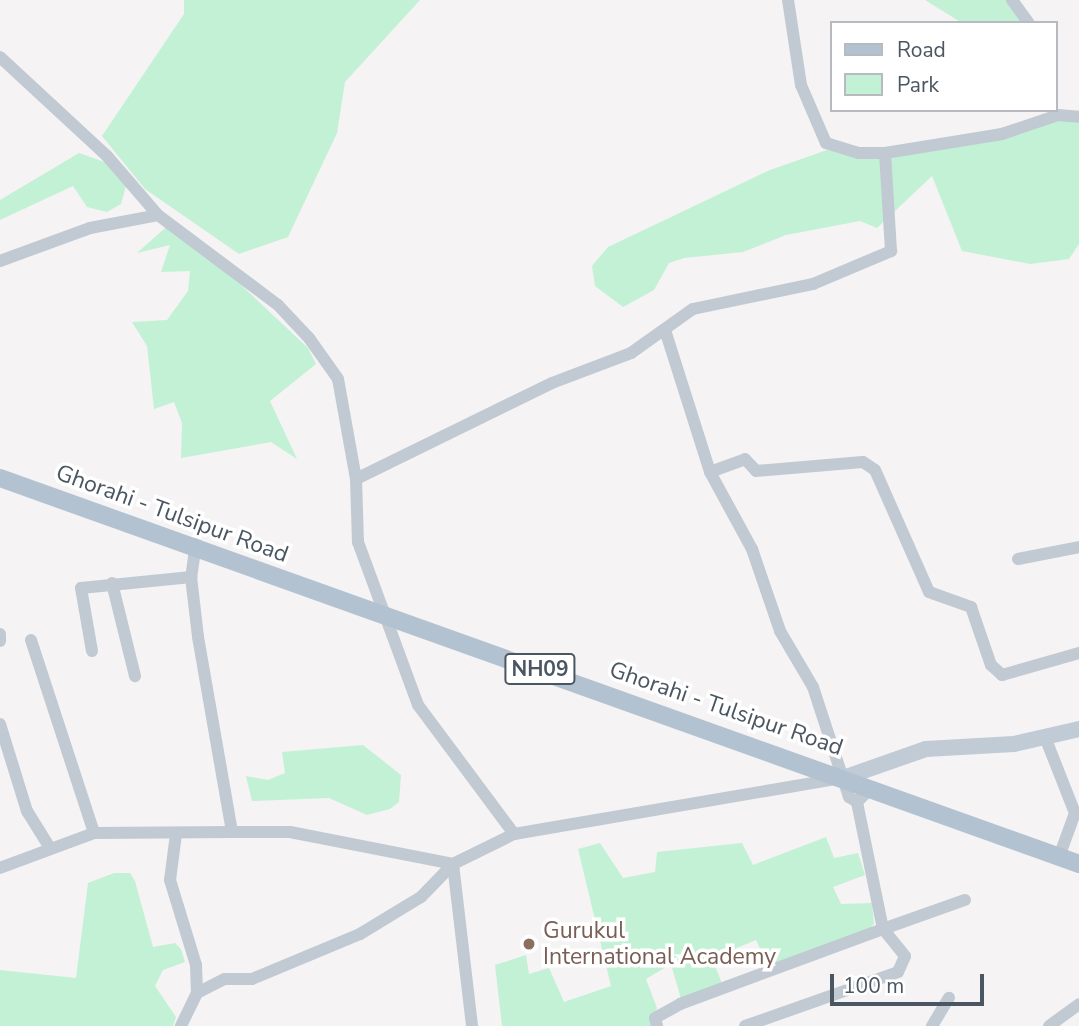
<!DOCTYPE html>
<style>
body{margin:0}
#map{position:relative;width:1079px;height:1026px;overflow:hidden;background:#f5f3f3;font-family:"Nunito Sans",sans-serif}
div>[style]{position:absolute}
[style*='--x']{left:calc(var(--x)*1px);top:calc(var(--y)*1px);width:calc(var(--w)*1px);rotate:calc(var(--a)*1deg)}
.green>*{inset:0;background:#c3f1d5}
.street>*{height:12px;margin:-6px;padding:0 6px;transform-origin:6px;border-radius:6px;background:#c1cad2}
.secondary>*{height:16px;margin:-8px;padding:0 8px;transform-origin:8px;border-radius:8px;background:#c1cbd6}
.primary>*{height:18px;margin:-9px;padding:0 9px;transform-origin:9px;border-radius:9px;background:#b3c2d1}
.dots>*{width:19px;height:19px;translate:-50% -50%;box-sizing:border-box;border:4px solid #fff;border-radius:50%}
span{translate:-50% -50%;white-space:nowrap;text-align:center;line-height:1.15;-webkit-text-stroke:7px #fff;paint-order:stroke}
.shield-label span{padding:2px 5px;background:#fff;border:2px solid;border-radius:5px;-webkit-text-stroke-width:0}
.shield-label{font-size:21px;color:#4a5661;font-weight:700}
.street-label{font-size:23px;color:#4a5661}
.education-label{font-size:23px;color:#785e54}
.left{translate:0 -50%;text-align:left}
.legend{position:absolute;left:830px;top:21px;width:228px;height:91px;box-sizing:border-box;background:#fff;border:2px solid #b7bbc0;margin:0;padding:9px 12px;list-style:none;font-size:21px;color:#4a5661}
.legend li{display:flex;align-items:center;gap:14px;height:35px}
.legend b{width:35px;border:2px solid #b7bbc0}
.scale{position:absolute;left:830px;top:974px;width:154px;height:32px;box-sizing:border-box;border:4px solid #4a5661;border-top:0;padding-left:9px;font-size:21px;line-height:24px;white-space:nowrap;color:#4a5661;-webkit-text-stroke:5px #fff;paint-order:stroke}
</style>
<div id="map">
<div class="green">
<i style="clip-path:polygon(184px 0,420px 0,345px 82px,337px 133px,288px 237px,239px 254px,145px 189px,102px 136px,184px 14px)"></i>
<i style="clip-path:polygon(925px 0,1015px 0,1031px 23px,962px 23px)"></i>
<i style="clip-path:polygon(1057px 117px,1079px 121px,1079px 244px,1069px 259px,1030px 264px,962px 251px,932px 176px,877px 228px,860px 221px,786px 235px,743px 252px,684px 258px,669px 263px,654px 290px,623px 307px,595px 286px,592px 266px,608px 247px,770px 170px,827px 150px,859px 155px)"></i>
<i style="clip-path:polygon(79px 153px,110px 164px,126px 186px,121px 204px,107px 212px,87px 207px,73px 186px,0 220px,0 200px)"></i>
<i style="clip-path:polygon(173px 221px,308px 348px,316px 364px,270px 401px,297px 459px,271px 442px,181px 458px,182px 423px,174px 402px,154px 409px,147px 346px,132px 322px,167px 320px,188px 291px,190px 271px,161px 272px,170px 245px,137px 253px)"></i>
<i style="clip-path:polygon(363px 745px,401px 775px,399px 802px,390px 809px,367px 815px,329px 798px,252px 801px,246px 776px,268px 780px,285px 773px,282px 752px)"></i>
<i style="clip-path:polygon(826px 837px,834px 858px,858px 853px,865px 875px,833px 887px,841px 904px,872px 903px,874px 924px,860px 938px,770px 970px,756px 940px,712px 958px,723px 986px,681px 999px,671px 964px,646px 979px,657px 1008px,652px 1026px,502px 1026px,495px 965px,526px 955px,529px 974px,549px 968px,564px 1002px,611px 986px,578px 849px,600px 843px,623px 878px,655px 872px,657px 852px,742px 843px,753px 865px)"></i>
<i style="clip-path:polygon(114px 873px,130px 873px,135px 881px,153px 947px,175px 943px,181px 949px,185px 962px,163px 970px,155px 986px,176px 1017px,173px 1026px,0 1026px,0 970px,76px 978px,88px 883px)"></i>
</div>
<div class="street">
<i style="--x:788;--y:0;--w:86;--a:81.3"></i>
<i style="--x:801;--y:85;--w:63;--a:66.7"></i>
<i style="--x:826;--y:143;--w:34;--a:17"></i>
<i style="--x:858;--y:153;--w:27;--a:0"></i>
<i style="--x:885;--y:153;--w:119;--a:-9.2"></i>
<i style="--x:1002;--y:134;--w:59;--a:-18.7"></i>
<i style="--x:1058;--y:115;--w:21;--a:5"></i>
<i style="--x:1012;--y:0;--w:29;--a:54"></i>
<i style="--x:0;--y:57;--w:146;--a:42.8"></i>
<i style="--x:107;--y:156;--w:78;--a:49.2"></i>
<i style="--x:0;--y:261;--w:96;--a:-20.1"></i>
<i style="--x:90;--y:228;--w:69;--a:-10.8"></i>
<i style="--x:158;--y:215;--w:150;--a:36.9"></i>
<i style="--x:278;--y:305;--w:45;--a:46.8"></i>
<i style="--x:309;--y:338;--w:50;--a:54.7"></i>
<i style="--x:338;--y:379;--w:102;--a:79.8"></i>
<i style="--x:356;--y:479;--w:63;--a:88.2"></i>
<i style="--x:358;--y:542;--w:174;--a:69.8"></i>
<i style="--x:418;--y:705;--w:161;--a:53.3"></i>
<i style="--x:665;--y:330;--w:149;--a:72.4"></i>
<i style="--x:710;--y:472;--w:88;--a:61.4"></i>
<i style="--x:752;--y:549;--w:87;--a:71.1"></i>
<i style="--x:780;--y:631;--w:65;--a:59.5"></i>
<i style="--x:813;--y:687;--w:116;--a:71.9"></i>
<i style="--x:849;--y:797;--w:9;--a:32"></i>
<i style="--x:857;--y:802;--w:20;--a:-45"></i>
<i style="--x:710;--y:472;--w:37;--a:-20"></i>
<i style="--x:745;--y:459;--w:16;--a:47"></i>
<i style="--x:756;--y:471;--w:107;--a:-4.8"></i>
<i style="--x:863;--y:462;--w:14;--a:34"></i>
<i style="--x:875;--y:470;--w:133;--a:66.1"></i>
<i style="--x:929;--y:592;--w:45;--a:19.7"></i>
<i style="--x:971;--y:607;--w:61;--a:71"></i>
<i style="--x:991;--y:665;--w:15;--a:42"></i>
<i style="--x:1002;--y:675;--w:80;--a:-15.9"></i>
<i style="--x:356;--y:479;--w:218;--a:-26.1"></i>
<i style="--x:552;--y:383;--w:85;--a:-20.8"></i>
<i style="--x:631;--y:353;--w:76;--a:-35.4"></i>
<i style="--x:693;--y:309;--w:123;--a:-11.8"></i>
<i style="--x:813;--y:284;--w:85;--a:-22.9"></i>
<i style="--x:891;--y:251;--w:98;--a:-93.5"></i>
<i style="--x:196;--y:543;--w:34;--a:98"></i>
<i style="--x:191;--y:577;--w:60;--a:83.3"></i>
<i style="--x:198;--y:637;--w:198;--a:80.1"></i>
<i style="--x:1018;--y:559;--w:62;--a:-11.1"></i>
<i style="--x:112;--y:583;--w:96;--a:76.1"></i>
<i style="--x:0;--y:634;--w:7;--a:90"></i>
<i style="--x:31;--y:640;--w:203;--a:71.9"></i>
<i style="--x:92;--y:651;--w:64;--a:-99.9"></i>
<i style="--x:81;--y:588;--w:111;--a:-5.7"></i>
<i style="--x:0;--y:724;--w:91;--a:72.8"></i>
<i style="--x:27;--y:811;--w:44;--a:58.1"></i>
<i style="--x:1045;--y:737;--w:82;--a:68.5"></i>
<i style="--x:1075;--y:813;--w:47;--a:110"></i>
<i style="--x:176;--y:834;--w:46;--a:97.4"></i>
<i style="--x:170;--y:880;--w:89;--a:73"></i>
<i style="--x:196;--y:965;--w:28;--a:88"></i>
<i style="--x:197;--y:993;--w:37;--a:116"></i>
<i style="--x:453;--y:864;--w:163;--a:83.3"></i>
<i style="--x:0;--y:868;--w:100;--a:-20.4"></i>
<i style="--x:94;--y:833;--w:138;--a:-0.4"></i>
<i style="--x:232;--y:832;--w:58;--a:0"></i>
<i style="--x:290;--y:832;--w:166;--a:11.1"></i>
<i style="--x:453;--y:864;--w:68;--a:-26.2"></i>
<i style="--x:514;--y:834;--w:326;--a:-9.7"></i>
<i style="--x:197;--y:993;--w:31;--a:-27"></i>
<i style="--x:225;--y:979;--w:27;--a:0"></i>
<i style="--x:252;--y:979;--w:117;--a:-22.6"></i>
<i style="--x:360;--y:934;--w:71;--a:-31.2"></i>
<i style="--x:421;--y:897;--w:46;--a:-45.9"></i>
<i style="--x:657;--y:1026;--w:8;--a:-104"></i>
<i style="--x:655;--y:1018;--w:29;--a:-29"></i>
<i style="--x:680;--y:1004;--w:216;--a:-20.3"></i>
<i style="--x:883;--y:929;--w:130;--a:-101.6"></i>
<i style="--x:745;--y:1026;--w:162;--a:-19.4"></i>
<i style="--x:898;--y:972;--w:17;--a:-66"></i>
<i style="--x:905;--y:956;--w:35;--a:-129"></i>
<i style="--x:883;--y:929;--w:87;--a:-19.5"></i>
<i style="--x:932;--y:1026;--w:33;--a:-59"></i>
<i style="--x:1049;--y:1026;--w:37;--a:-36"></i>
</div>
<div class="secondary">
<i style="--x:846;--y:777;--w:85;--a:-19.3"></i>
<i style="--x:926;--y:749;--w:88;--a:-3.3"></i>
<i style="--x:1014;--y:744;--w:67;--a:-13"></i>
</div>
<div class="primary">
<i style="--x:0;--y:478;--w:1146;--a:19.68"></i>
</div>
<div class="dots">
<i style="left:529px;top:944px;background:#8d6e63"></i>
</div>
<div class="shield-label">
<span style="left:540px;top:669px">NH09</span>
</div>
<div class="street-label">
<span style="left:172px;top:514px;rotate:20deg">Ghorahi - Tulsipur Road</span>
<span style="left:726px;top:709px;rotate:19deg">Ghorahi - Tulsipur Road</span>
</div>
<div class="education-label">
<span class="left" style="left:543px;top:944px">Gurukul<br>International Academy</span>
</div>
<ul class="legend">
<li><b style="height:9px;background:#b3c2d1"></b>Road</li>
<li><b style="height:19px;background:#c3f1d5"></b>Park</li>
</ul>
<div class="scale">100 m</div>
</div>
